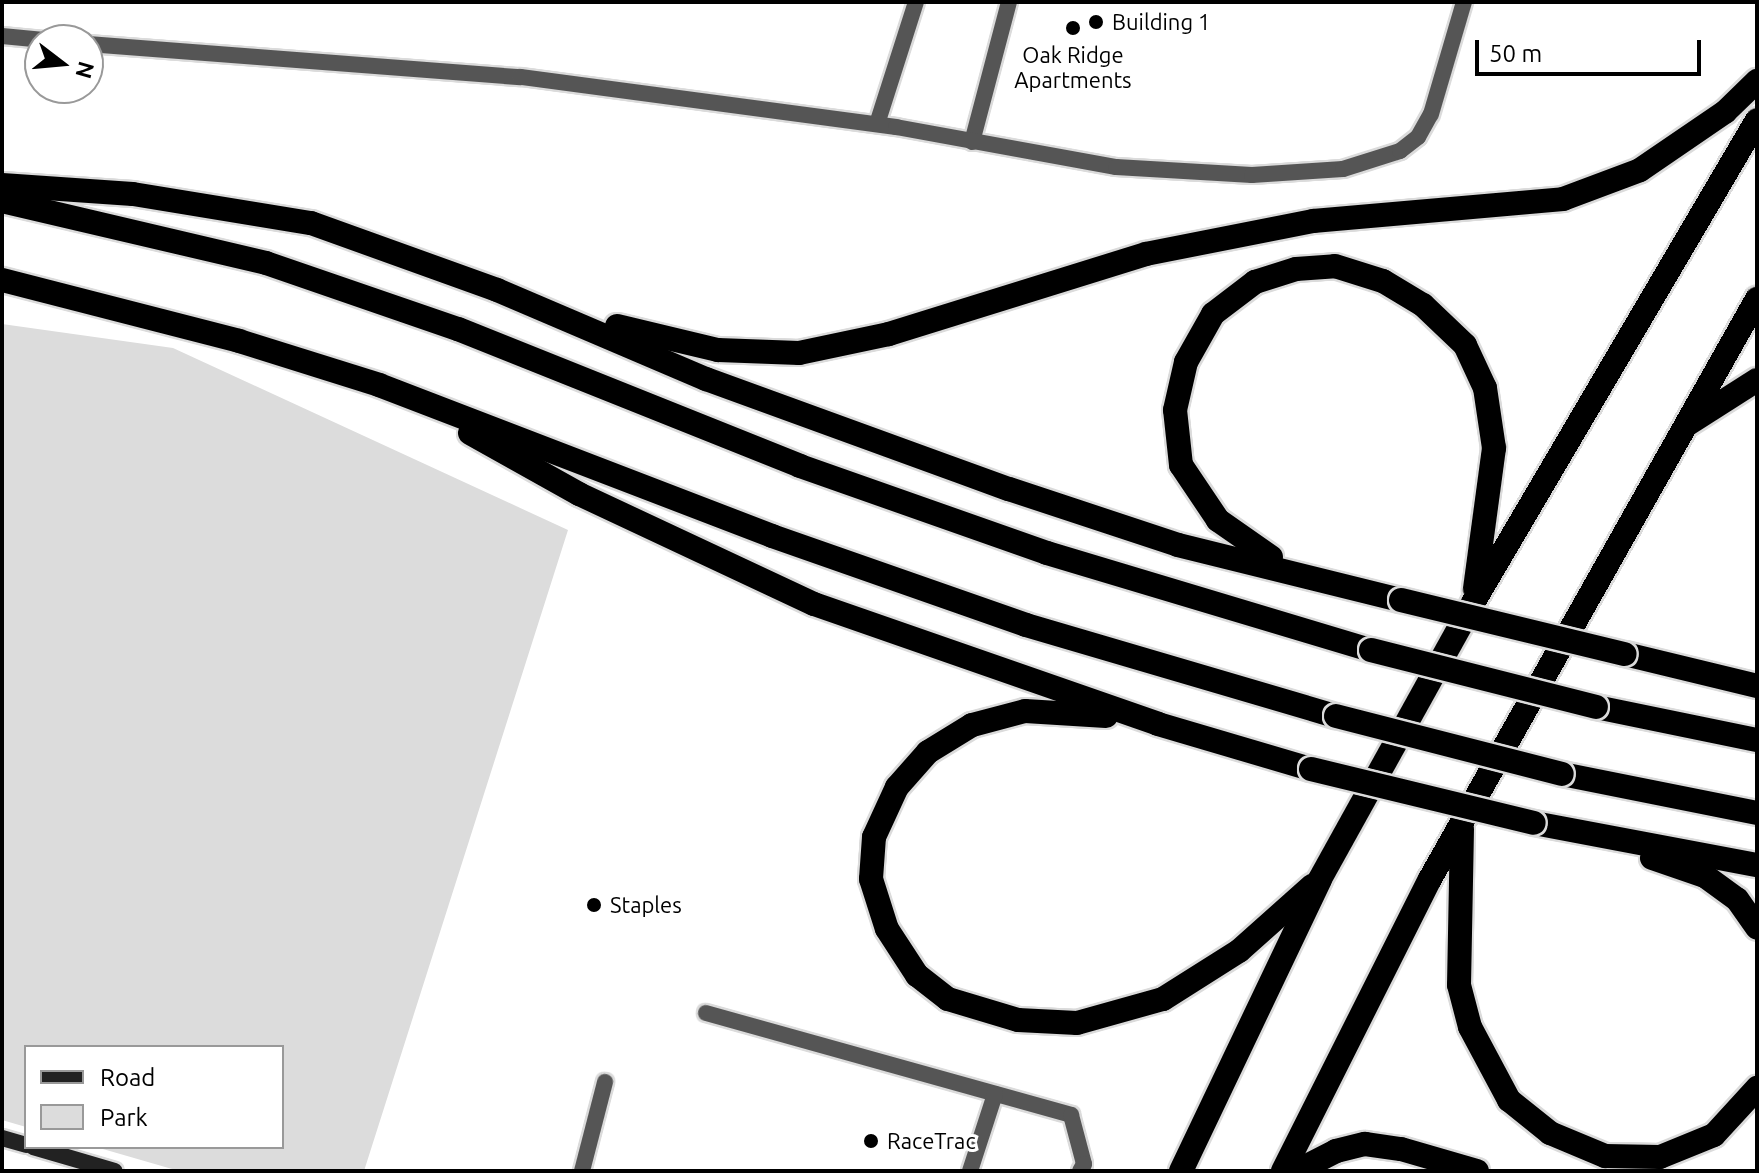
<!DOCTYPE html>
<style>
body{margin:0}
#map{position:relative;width:1759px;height:1173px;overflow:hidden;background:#fff;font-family:Ubuntu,sans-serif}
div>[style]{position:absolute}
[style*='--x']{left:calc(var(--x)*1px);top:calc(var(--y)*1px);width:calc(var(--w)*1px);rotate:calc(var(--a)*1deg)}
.green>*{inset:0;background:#dcdcdc}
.roads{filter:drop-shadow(2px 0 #dbdbdb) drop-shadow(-2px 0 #dbdbdb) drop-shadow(0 2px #dbdbdb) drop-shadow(0 -2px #dbdbdb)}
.lane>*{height:16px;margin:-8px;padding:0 8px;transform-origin:8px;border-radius:8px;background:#555}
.street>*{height:16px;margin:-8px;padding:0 8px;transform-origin:8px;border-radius:8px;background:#555}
.secondary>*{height:16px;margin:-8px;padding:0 8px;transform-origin:8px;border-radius:8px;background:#222}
.highway>*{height:24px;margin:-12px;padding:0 12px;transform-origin:12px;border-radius:12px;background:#000}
.bridges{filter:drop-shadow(2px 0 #dbdbdb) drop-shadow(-2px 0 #dbdbdb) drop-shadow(0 2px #dbdbdb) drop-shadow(0 -2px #dbdbdb)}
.highway-bridge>*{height:24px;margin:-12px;padding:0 12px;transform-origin:12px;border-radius:12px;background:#000}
.dots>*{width:22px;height:22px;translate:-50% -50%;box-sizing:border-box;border:4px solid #fff;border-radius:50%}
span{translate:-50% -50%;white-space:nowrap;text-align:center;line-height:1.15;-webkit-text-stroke:6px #fff;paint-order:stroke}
.poi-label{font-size:22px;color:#000}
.left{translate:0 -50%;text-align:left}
.frame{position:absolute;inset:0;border:4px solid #000;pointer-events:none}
.legend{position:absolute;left:24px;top:1045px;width:260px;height:104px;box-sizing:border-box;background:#fff;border:2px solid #999;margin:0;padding:10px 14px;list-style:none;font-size:24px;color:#000}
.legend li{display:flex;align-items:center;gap:16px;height:40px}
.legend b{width:40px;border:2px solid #999}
.north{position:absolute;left:24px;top:24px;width:80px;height:80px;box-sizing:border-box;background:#fff;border:2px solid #999;border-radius:50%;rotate:106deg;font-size:22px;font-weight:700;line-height:32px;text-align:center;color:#000}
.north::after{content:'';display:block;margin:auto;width:28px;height:36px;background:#000;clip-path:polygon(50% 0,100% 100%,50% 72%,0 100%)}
.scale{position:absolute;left:1475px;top:40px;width:226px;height:36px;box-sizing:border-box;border:4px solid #000;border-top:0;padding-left:10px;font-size:24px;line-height:28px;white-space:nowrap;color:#000;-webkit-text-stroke:6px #fff;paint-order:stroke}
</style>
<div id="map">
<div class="green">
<i style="clip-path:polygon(2px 324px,173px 348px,568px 530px,364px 1171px,179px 1171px,96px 1147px,282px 1147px,282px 1047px,26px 1047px,26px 1127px,2px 1120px)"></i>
</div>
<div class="roads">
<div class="lane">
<i style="--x:877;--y:124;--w:128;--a:-72.3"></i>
<i style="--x:972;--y:142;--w:145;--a:-75.2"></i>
<i style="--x:706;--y:1013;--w:379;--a:15.6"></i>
<i style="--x:1071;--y:1115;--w:51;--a:75.1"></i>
<i style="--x:1084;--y:1164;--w:8;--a:120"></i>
<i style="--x:582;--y:1171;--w:92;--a:-75.5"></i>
<i style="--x:970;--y:1171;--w:81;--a:-72"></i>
</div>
<div class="street">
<i style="--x:2;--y:36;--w:42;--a:5.4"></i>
<i style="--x:88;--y:44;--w:434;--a:4.4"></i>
<i style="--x:521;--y:77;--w:378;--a:7.6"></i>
<i style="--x:896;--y:127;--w:224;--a:10.3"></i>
<i style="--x:1116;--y:167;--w:136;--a:3.4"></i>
<i style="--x:1252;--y:175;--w:91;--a:-3.8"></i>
<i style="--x:1343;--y:169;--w:60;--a:-17.5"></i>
<i style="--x:1400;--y:151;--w:23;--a:-38"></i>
<i style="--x:1418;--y:137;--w:26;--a:-61"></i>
<i style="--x:1431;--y:114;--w:117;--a:-73.6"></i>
</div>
<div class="secondary">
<i style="--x:2;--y:1138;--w:25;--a:16"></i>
<i style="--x:33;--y:1147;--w:85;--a:16.3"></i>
</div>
<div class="highway">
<i style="--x:2;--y:185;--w:131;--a:3.9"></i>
<i style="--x:133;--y:194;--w:180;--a:9.3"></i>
<i style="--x:311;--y:223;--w:198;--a:19.8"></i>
<i style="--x:497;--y:290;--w:227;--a:23.1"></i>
<i style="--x:706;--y:379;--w:322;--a:20"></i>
<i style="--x:1009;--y:489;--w:178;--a:18.3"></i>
<i style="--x:1178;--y:545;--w:230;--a:13.9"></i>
<i style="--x:2;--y:201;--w:271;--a:13.2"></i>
<i style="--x:266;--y:263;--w:203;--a:19"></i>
<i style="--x:458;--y:329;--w:368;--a:21.8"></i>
<i style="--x:800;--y:466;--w:262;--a:19.4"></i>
<i style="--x:1047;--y:553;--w:338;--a:16.7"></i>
<i style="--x:2;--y:280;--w:245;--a:14.4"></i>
<i style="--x:239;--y:341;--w:147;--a:17.4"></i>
<i style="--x:379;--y:385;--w:421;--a:21"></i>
<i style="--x:772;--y:536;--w:269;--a:19.3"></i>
<i style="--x:1026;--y:625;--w:323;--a:16.4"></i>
<i style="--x:617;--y:326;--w:104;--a:13.4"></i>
<i style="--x:718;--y:350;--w:81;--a:2.1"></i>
<i style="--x:799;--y:353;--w:92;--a:-11.9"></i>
<i style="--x:889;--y:334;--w:269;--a:-17.3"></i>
<i style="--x:1146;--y:254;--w:170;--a:-11.2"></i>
<i style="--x:1313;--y:221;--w:251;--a:-5"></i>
<i style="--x:1563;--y:199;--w:82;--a:-20.6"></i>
<i style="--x:1640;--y:170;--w:103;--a:-34.3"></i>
<i style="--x:1725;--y:112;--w:45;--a:-44.1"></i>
<i style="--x:1688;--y:424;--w:82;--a:-32.5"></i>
<i style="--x:470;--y:433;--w:125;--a:29.2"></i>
<i style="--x:579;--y:494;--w:259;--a:25.1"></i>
<i style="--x:814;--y:604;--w:364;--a:19.2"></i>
<i style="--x:1158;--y:724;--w:159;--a:16.4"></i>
<i style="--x:1271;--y:557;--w:65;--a:-145.1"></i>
<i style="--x:1218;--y:520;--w:66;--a:-123.9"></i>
<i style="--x:1181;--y:465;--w:55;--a:-96.2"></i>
<i style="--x:1175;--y:410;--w:49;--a:-77.1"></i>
<i style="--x:1186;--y:362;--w:55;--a:-60.6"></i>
<i style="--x:1213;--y:314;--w:53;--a:-37.3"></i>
<i style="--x:1255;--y:282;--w:43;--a:-17.6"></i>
<i style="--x:1296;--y:269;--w:39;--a:-4"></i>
<i style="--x:1335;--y:266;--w:50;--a:17.4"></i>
<i style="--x:1383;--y:281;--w:47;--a:31"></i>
<i style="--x:1423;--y:305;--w:58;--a:43.6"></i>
<i style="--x:1465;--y:345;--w:47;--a:65.1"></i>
<i style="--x:1485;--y:388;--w:61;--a:81.5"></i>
<i style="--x:1494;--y:448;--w:142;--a:97.7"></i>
<i style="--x:1625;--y:654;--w:136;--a:13.6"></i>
<i style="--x:1596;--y:707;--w:164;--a:11.6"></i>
<i style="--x:1106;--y:716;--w:81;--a:-176.5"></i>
<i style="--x:1025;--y:711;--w:55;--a:165.2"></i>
<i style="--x:972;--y:725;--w:52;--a:148.5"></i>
<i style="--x:928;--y:752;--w:47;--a:131.5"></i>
<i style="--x:897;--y:787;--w:55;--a:114.7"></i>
<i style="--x:874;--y:837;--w:42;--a:94.1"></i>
<i style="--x:871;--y:879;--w:52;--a:72.3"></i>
<i style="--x:887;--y:929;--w:55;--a:56.9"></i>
<i style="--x:917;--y:975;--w:39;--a:38"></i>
<i style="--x:948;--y:999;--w:73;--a:16.7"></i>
<i style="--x:1018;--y:1020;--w:59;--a:2.9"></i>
<i style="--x:1077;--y:1023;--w:89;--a:-15.6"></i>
<i style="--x:1163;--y:999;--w:90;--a:-32.3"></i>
<i style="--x:1239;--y:951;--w:98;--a:-41.7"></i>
<i style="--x:1562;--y:774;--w:199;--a:11.3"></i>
<i style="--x:1534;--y:823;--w:227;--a:10.7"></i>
<i style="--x:1462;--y:829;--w:156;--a:91.1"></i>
<i style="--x:1459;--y:985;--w:43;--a:75.3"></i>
<i style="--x:1470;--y:1027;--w:83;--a:61.9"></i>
<i style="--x:1509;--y:1100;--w:53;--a:38.8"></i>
<i style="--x:1550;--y:1133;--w:60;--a:22.7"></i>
<i style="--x:1605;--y:1156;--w:55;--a:1"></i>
<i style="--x:1660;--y:1157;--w:58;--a:-22.2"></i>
<i style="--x:1714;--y:1135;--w:64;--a:-47.5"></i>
<i style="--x:1652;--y:858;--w:56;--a:18.8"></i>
<i style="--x:1705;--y:876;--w:39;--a:36"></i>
<i style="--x:1737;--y:899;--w:35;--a:55"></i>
<i style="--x:1181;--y:1171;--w:323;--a:-64.5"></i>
<i style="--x:1320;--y:879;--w:316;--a:-61"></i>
<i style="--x:1473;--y:603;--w:560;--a:-59.54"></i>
<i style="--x:1283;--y:1171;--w:327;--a:-63.3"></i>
<i style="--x:1430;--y:879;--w:666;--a:-60.59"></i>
<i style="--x:1297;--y:1171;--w:44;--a:-27.1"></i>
<i style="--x:1336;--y:1151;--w:30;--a:-14"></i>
<i style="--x:1365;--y:1144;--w:36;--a:8"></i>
<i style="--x:1401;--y:1149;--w:79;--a:16.1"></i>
</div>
</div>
<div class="bridges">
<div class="highway-bridge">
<i style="--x:1401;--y:600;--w:230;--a:13.6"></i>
<i style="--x:1371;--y:650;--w:232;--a:14.2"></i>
<i style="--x:1336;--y:716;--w:233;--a:14.4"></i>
<i style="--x:1311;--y:769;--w:229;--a:13.6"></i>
</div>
</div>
<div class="dots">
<i style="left:1096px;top:22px;background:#000"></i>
<i style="left:1073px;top:28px;background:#000"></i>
<i style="left:594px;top:905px;background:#000"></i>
<i style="left:871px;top:1141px;background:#000"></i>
</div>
<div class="poi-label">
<span class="left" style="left:1112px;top:22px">Building 1</span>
<span style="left:1073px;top:67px">Oak Ridge<br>Apartments</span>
<span class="left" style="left:610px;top:905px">Staples</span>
<span class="left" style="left:887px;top:1141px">RaceTrac</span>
</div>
<div class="frame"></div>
<ul class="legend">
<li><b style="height:10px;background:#222"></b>Road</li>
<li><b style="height:22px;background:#dcdcdc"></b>Park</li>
</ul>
<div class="north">N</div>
<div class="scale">50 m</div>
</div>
